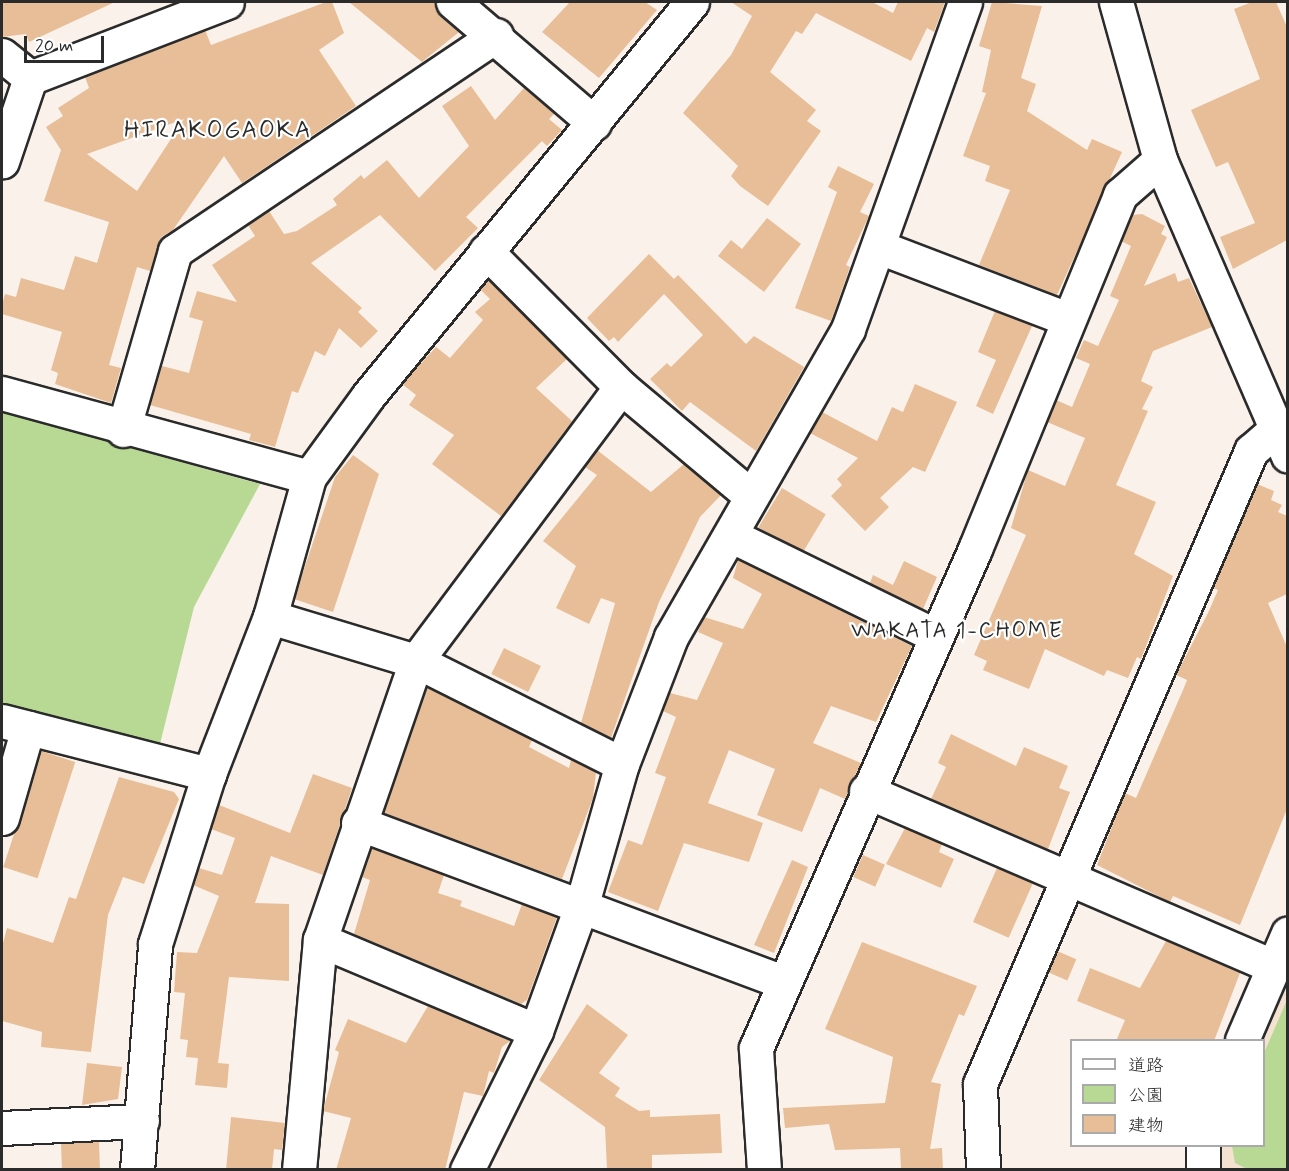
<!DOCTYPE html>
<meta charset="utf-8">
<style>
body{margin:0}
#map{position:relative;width:1289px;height:1171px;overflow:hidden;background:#faf2ea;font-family:Mynerve,"Klee One",sans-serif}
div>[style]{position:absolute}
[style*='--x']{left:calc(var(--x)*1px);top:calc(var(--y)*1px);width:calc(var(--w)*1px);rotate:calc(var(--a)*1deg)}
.built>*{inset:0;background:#f4e2d1}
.green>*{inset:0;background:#b7d993}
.building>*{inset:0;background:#e7be97;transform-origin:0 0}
.roads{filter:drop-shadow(2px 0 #2b2b2b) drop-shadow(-2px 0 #2b2b2b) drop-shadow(0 2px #2b2b2b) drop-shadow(0 -2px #2b2b2b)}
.minor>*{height:33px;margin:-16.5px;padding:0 16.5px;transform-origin:16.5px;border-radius:16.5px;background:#fff}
span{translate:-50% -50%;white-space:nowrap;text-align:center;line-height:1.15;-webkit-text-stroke:4.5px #fff;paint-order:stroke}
.neighbourhood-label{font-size:22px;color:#2b2b2b;letter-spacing:1.5px}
.quarter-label{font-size:24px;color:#2b2b2b;letter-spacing:1.5px}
.frame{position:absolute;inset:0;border:3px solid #2b2b2b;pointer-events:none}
.legend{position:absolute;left:1070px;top:1039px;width:195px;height:108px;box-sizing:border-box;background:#fff;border:2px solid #aaa;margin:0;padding:8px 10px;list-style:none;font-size:18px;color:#2b2b2b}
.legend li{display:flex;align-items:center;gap:12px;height:30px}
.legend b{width:30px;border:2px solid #aaa}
.scale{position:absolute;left:24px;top:36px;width:80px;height:27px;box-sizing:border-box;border:3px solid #2b2b2b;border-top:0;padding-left:8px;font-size:18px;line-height:21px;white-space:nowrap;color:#2b2b2b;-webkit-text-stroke:4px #fff;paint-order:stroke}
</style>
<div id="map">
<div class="built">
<i style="clip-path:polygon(1287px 972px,1287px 1169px,1221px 1169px,1220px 1146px,1264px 1146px,1264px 1040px,1259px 1040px)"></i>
</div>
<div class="green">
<i style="clip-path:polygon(2px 412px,260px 484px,194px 607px,159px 748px,2px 705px)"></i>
<i style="clip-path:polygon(1287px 1000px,1287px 1169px,1247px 1169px,1235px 1163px,1232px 1146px,1264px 1146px,1264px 1053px)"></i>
</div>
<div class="building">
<i style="clip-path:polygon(2px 2px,115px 2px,29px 42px,26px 34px,2px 37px)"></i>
<i style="clip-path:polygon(evenodd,326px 2px,332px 2px,344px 33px,319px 50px,356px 106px,242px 183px,224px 156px,173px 230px,161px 237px,150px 271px,137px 267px,109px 365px,121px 368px,111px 403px,55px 384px,58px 373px,51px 370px,62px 332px,2px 314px,2px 305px,5px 294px,16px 297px,21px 278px,64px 290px,75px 256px,97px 263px,109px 222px,44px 201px,61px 150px,46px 127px,63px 116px,58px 108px,89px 88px,85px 77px,205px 30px,211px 45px,326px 2px,184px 119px,137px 191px,87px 154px,184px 119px)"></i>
<i style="clip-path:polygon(349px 2px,435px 2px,440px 16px,459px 32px,422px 62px)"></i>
<i style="clip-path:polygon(570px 2px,645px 2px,657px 10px,599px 78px,542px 32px)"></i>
<i style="clip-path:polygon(731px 2px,872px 2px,893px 13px,898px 2px,945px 2px,934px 32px,927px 28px,911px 61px,816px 13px,802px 34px,796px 31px,770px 72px,816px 110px,807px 121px,821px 131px,768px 206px,740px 186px,731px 176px,738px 166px,683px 113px,731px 55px,752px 16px)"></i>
<i style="clip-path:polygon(992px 2px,1042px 6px,1021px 78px,1036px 84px,1027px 111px,1087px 150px,1092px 139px,1122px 152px,1057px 295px,979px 265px,1010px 190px,985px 181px,990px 166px,963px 156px,986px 93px,982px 92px,991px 50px,979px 46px)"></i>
<i style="clip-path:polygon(1252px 2px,1276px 2px,1287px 27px,1287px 240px,1233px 269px,1220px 237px,1255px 223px,1228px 162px,1216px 167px,1191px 110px,1260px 79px,1234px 9px)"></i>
<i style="clip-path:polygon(471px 86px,495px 120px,524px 88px,554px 114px,549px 119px,562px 130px,547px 146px,542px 141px,466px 217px,478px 228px,435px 271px,380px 215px,311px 263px,362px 308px,358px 312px,378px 331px,361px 348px,339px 328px,325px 356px,315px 351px,298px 393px,292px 391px,275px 447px,249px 440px,251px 434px,150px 405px,162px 366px,189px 373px,203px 321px,189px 317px,197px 291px,237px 302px,212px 265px,255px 236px,248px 225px,269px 211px,284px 234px,297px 231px,337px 205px,333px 199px,361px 175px,364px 179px,387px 160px,419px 198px,469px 146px,442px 106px)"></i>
<i style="clip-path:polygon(838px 166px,874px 184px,860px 212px,869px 216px,846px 265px,850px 267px,831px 321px,795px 308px,837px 192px,828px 187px)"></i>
<i style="clip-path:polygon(1142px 214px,1165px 226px,1161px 234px,1167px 237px,1144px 286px,1175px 273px,1178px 282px,1189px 278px,1212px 327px,1153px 351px,1141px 381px,1153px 387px,1142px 409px,1148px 411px,1116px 485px,1156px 502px,1134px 554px,1173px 576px,1141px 659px,1137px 657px,1128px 678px,1107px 670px,1104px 676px,1045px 649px,1029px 689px,983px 670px,987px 661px,974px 655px,1026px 535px,1011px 528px,1028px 470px,1065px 486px,1085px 438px,1047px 422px,1056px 400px,1072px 407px,1090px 364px,1076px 358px,1084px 340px,1098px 346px,1119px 300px,1110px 296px,1131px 246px,1121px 241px,1132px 215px)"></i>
<i style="clip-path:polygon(767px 218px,801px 244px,764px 292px,718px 256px,731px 240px,742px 249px)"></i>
<i style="clip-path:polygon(649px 254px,674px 279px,678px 275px,746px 344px,754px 336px,804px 367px,756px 451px,690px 402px,682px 411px,650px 379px,667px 363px,671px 367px,703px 335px,664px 294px,618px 342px,614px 337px,609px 341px,587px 318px)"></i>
<i style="clip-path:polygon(488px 280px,567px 359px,536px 388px,572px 421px,501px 516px,432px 464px,454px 435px,409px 405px,416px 395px,402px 384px,436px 347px,450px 358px,483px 320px,475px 312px,490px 299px,480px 289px)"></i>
<i style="clip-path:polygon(995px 311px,1032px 326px,993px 414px,976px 406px,996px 360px,978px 352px)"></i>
<i style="clip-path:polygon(915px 384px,957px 402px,925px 472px,913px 467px,880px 498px,889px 507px,865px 531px,831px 496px,842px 485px,837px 479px,858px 458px,810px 433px,822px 412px,877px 441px,892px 407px,903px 412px)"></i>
<i style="clip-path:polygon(597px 450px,651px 492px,684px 464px,721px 495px,700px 517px,659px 602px,611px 738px,581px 723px,615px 603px,601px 598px,589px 624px,556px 608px,576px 566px,543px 541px,597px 475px,585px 467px)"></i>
<i style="clip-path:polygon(353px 455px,379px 474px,333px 612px,294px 599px,335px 477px)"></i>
<i style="clip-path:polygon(1257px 484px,1274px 491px,1271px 500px,1282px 505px,1278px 512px,1287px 516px,1287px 594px,1268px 603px,1287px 647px,1287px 809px,1240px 925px,1173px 896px,1170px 902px,1097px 865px,1125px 793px,1136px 798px,1183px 690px,1187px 680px,1176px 675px,1208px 613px,1218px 590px,1213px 588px)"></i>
<i style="left:782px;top:488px;width:51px;height:46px;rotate:31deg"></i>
<i style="clip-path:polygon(738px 560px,912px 646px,876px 722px,831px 706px,813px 743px,861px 763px,845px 799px,820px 788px,802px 832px,757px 815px,775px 769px,729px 750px,708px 803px,763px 823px,749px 862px,684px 843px,658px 911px,608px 892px,628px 840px,642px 845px,666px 777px,655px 773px,676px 717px,663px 711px,670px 693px,697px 700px,723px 643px,698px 632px,704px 617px,743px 629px,762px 594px,733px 578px)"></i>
<i style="clip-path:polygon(904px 561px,937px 577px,923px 609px,870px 583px,873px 575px,893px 585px)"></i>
<i style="left:504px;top:648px;width:41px;height:29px;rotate:26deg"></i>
<i style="clip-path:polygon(427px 688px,532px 740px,529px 747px,569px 768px,571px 760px,596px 772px,593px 798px,562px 879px,384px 813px)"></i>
<i style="clip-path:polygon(951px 734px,1016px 766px,1024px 747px,1068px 766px,1059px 788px,1070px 792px,1048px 849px,931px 799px,946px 767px,938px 763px)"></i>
<i style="left:41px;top:751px;width:36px;height:122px;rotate:18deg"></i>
<i style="clip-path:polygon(313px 774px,352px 788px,323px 875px,271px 856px,255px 903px,289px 904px,289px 981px,229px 977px,218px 1063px,229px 1064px,227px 1088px,195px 1085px,198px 1058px,186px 1057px,188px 1040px,180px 1039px,185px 993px,174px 992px,177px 952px,197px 953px,219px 896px,193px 885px,199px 868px,222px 875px,235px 838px,211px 829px,219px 805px,290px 833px)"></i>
<i style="clip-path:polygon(119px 777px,174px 792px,179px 799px,144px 884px,123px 877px,108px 915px,91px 1052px,41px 1047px,42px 1032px,2px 1021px,2px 947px,7px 928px,53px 943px,69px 897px,76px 899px)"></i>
<i style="clip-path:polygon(905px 828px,942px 844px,939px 852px,954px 859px,941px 888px,886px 864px)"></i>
<i style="clip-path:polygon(371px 848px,444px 875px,438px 893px,462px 901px,460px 906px,514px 926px,522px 904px,557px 917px,527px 1000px,521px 1004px,354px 934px,370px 880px,362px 877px)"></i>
<i style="left:863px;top:855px;width:24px;height:24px;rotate:24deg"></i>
<i style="clip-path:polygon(792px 860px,808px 867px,774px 953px,754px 945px)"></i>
<i style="left:997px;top:868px;width:39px;height:59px;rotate:24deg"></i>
<i style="clip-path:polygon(1166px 941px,1240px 973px,1214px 1041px,1116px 1041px,1125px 1020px,1077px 1001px,1090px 968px,1140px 988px)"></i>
<i style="clip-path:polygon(862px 942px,977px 986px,964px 1016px,959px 1014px,931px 1082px,941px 1084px,930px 1149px,942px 1148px,943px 1170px,901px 1170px,900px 1148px,835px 1150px,829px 1124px,785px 1128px,783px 1108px,885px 1103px,893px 1057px,825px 1029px)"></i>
<i style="left:1057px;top:951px;width:21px;height:23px;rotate:23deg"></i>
<i style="clip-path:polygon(587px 1004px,628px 1035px,599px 1073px,620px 1088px,615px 1096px,639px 1111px,650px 1110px,650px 1117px,720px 1114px,722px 1153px,652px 1155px,652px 1170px,607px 1170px,605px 1127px,539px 1080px)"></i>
<i style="clip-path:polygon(428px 1006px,510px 1041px,502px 1047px,494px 1073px,489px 1071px,483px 1096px,464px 1092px,445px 1170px,336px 1170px,351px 1118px,323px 1111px,339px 1052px,335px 1050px,348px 1019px,406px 1043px)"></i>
<i style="clip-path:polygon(87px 1063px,122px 1067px,118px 1099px,82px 1105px)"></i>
<i style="clip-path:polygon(231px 1117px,285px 1123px,282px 1150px,274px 1149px,272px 1170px,226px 1170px)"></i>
<i style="left:99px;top:1142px;width:28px;height:38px;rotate:88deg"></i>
</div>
<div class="roads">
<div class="minor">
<i style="--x:453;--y:2;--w:186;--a:40.6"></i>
<i style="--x:1116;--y:2;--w:164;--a:74.4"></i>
<i style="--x:1160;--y:160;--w:322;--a:66.6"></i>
<i style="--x:2;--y:55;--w:36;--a:39"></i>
<i style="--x:30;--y:78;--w:88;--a:108.6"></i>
<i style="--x:30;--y:78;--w:211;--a:-21.1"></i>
<i style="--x:879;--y:247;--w:199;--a:20.9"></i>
<i style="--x:486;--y:251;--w:192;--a:45.2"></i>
<i style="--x:621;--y:387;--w:170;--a:40"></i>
<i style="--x:2;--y:393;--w:318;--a:15.3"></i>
<i style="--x:123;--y:430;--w:186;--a:-73.8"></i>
<i style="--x:175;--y:251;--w:387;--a:-33.9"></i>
<i style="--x:732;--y:536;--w:225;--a:26.1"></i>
<i style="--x:270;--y:617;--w:152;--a:16.8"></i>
<i style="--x:416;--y:661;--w:230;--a:26.6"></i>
<i style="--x:2;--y:721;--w:214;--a:14.4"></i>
<i style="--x:866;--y:791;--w:444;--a:23.3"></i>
<i style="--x:2;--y:818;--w:94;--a:-73.9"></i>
<i style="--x:358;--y:823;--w:455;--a:20.5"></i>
<i style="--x:320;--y:940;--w:234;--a:22.8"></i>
<i style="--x:1242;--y:1040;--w:116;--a:-66.7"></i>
<i style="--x:2;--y:1128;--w:140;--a:-2.9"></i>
<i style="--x:1203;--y:1146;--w:24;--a:90"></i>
<i style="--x:137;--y:1170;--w:227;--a:-85.4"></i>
<i style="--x:155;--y:944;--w:178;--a:-72.4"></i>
<i style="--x:209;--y:774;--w:168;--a:-68.8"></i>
<i style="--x:270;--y:617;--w:145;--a:-74.4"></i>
<i style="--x:309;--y:477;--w:100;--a:-53.9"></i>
<i style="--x:368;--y:396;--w:510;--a:-50.57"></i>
<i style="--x:299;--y:1170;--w:231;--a:-84.8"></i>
<i style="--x:320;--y:940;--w:295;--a:-71"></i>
<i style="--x:416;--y:661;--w:342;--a:-53.2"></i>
<i style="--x:467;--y:1170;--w:155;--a:-63.6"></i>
<i style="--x:536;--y:1031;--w:135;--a:-70.1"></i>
<i style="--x:582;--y:904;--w:146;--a:-74.1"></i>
<i style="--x:622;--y:764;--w:136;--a:-68.9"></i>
<i style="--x:671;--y:637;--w:355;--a:-60.1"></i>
<i style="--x:848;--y:329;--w:347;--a:-70.3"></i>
<i style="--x:764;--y:1170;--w:122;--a:-93.8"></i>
<i style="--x:756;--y:1048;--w:545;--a:-66.3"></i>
<i style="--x:975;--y:549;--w:383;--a:-67.7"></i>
<i style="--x:1120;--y:195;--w:53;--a:-41.2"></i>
<i style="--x:983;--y:1170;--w:86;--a:-92"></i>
<i style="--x:980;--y:1084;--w:689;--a:-66.82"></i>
<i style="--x:1251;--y:451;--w:33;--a:-41"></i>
</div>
</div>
<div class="neighbourhood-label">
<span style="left:957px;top:632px">WAKATA 1-CHOME</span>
</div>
<div class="quarter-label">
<span style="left:218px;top:131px">HIRAKOGAOKA</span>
</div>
<div class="frame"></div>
<ul class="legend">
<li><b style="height:8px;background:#fff"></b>道路</li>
<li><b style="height:16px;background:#b7d993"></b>公園</li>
<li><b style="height:16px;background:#e7be97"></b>建物</li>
</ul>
<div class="scale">20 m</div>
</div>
